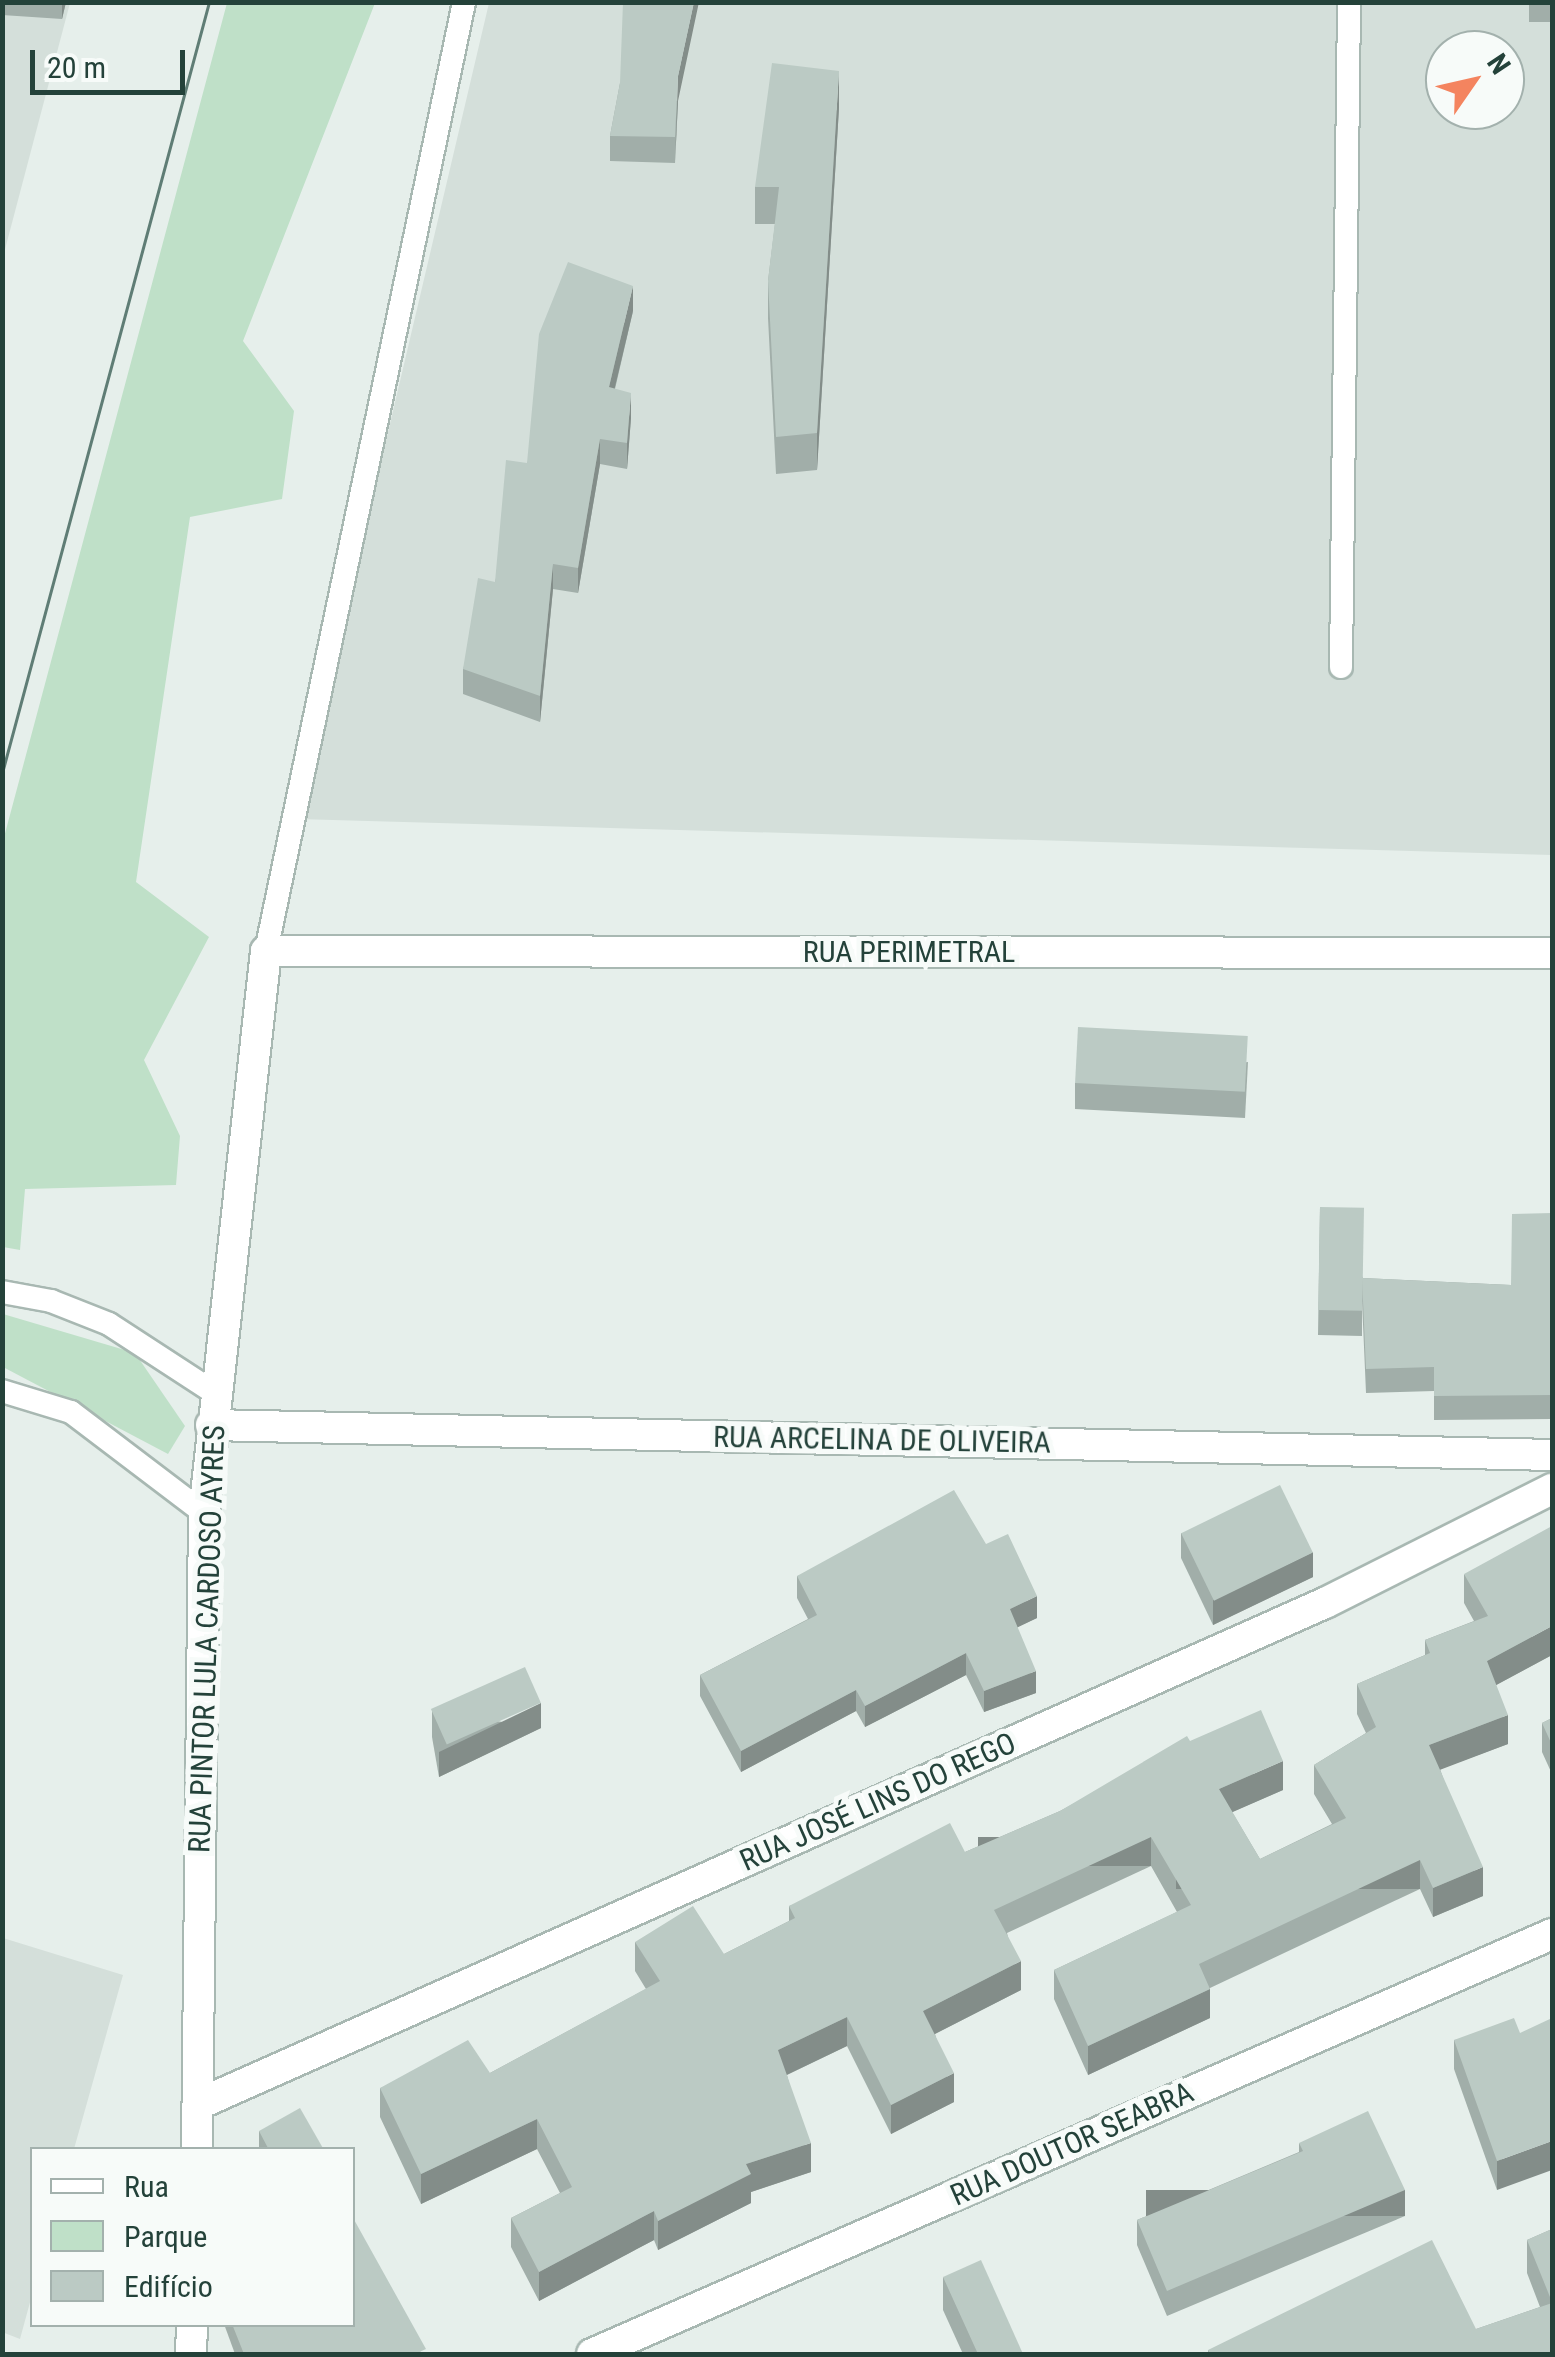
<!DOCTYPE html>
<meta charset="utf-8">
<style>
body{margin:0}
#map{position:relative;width:1555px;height:2357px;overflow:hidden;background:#e6efeb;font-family:"Roboto Condensed",sans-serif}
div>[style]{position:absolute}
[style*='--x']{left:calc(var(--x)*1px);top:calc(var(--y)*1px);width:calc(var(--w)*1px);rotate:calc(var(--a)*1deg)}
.built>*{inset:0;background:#d4dfda}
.green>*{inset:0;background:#bfe0c8}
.roads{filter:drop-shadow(2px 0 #a8b8b2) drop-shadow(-2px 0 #a8b8b2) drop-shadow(0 2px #a8b8b2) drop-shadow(0 -2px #a8b8b2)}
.lane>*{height:22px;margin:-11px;padding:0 11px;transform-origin:11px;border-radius:11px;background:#fff}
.street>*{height:30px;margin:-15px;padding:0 15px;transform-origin:15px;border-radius:15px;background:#fff}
.tram>*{height:2.5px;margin:-1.25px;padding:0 1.25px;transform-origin:1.25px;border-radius:1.25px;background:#5f7d75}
.wall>*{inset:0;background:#a1aea9;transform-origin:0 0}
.shaded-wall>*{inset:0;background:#838d89;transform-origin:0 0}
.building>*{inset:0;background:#bbcac4;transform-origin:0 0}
span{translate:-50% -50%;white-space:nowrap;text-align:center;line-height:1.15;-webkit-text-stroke:10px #f7fbf9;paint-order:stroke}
.street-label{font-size:30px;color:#24423a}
.frame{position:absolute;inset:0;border:5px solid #24423a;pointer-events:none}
.legend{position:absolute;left:30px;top:2147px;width:325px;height:180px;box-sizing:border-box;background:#f7fbf9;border:2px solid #a3b1ad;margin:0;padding:12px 18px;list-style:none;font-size:30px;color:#24423a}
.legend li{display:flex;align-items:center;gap:20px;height:50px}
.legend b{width:50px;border:2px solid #a3b1ad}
.north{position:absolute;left:1425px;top:30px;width:100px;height:100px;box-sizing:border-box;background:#f7fbf9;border:2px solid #a3b1ad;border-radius:50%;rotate:56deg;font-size:28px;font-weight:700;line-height:40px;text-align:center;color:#24423a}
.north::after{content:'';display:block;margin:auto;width:35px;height:45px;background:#f4845f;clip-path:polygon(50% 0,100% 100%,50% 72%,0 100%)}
.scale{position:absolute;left:30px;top:50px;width:155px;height:45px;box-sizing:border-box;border:5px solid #24423a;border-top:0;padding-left:12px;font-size:30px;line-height:35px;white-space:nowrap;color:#24423a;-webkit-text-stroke:8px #f7fbf9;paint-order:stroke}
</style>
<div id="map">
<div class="built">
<i style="clip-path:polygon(3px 3px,70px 3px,3px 257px)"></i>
<i style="clip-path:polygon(evenodd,489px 3px,1552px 3px,1552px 855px,297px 819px,489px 3px,1445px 50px,1505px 50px,1505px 110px,1445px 110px,1445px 50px)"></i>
<i style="clip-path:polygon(3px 1938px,123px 1975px,74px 2149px,32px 2150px,32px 2295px,20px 2339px,2px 2332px)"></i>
</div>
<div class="green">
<i style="clip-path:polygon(227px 3px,375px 3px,243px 341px,294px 411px,282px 499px,190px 517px,136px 882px,209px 937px,144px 1060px,180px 1136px,176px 1185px,25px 1189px,20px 1250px,3px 1247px,3px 841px)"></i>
<i style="clip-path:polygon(3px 1314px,135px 1353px,185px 1426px,168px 1454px,3px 1367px)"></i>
</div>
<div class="roads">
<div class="lane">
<i style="--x:1341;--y:667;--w:665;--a:-89.31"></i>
<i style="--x:266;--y:951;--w:969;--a:-78.21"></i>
<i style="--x:2;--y:1292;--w:50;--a:10.4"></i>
<i style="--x:51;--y:1301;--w:62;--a:21.6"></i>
<i style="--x:109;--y:1324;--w:126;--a:33.1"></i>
<i style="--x:2;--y:1391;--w:72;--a:16.9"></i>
<i style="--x:71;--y:1412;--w:167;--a:37.2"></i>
</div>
<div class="street">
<i style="--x:211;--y:1425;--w:1341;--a:1.28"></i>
<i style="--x:199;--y:2104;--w:1232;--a:-23.99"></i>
<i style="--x:1325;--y:1603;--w:254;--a:-26.7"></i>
<i style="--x:197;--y:2150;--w:637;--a:-89.37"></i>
<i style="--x:204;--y:1513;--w:565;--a:-83.7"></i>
<i style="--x:266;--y:951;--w:1286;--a:0.09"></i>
<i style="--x:191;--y:2354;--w:30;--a:-88"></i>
<i style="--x:592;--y:2354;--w:1048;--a:-23.63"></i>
</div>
</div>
<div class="tram">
<i style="--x:2;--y:773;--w:798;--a:-74.97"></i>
</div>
<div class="wall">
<i style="clip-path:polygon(2px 2px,66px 2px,62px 19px,2px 15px)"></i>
<i style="left:1529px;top:2px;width:23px;height:20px"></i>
<i style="clip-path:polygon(620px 83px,678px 101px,675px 163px,610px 161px,610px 136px)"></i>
<i style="clip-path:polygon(839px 108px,817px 470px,776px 474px,768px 318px,768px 281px,775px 224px,755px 224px,755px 187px)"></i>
<i style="clip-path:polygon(633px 311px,615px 389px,631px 418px,627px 469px,600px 464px,578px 593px,553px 589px,540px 722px,463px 694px,463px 669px,495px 582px,527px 463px)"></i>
<i style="clip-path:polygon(1248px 1062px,1245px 1118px,1075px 1109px,1075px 1083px)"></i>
<i style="clip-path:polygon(1320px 1207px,1363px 1278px,1511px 1285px,1552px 1213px,1552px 1419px,1434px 1420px,1434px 1391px,1366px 1393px,1362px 1301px,1362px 1336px,1318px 1335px)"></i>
<i style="clip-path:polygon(1181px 1533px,1313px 1577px,1213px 1625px,1181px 1558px)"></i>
<i style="clip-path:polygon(986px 1544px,1037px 1618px,1017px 1627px,1036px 1693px,984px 1712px,966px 1675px,865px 1727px,856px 1711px,741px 1772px,700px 1696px,700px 1675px,808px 1619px,797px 1598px,797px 1576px)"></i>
<i style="clip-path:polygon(1464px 1574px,1552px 1655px,1496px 1685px,1508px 1744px,1440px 1769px,1483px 1896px,1433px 1917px,1420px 1889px,1210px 1988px,1210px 2018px,1088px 2075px,1054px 1999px,1054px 1970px,1177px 1912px,1151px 1866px,1007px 1933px,1021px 1990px,935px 2034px,954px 2102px,891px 2134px,847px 2046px,787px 2075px,811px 2172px,751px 2192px,751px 2203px,658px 2250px,654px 2240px,539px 2301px,511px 2247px,511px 2218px,560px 2193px,537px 2149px,421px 2204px,380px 2117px,380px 2088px,490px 2073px,646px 1989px,635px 1971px,635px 1942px,724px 1954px,789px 1921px,789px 1906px,965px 1852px,1060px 1811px,1190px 1741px,1283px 1790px,1232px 1812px,1260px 1859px,1332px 1824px,1314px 1794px,1314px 1765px,1366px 1733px,1357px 1714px,1357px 1684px,1425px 1655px,1425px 1640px,1474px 1621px,1464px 1603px)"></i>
<i style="clip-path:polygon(432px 1711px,541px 1728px,439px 1777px,432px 1737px)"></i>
<i style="clip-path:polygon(1552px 1718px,1552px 1774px,1542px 1752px,1542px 1723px)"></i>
<i style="clip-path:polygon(1520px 2033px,1497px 2190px,1454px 2069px,1454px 2040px)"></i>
<i style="clip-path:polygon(259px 2131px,324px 2150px,259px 2150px)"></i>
<i style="clip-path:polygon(1299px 2143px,1405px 2216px,1167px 2316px,1137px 2245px,1137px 2220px,1299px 2152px)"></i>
<i style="clip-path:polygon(1552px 2229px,1552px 2354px,1208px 2354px,1208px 2350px,1476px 2329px,1540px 2307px,1527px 2273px,1527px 2240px)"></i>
<i style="clip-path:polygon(943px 2277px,1023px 2354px,963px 2354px,943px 2310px)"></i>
<i style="clip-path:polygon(224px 2324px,352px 2324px,426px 2354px,235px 2354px)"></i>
</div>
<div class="shaded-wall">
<i style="clip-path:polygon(62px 2px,66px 2px,62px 19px)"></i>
<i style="clip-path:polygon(694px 2px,699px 2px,678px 101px,675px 163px,678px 76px)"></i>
<i style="clip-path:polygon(839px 71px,839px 108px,817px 470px,817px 433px)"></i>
<i style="clip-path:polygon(633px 286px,633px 311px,609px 412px,609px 387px)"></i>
<i style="clip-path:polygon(631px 393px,631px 418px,627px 469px,627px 443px)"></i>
<i style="clip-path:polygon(600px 439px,600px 464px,578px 593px,578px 568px)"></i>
<i style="clip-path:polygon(553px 564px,553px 589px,540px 722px,540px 696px)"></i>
<i style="clip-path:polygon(1313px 1552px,1313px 1577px,1213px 1625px,1213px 1600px)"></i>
<i style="clip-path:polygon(1037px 1596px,1037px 1618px,1010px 1631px,1010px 1609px)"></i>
<i style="clip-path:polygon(1552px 1626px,1552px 1655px,1487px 1690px,1487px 1661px)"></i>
<i style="clip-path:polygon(966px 1653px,966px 1675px,865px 1727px,865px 1706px)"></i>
<i style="clip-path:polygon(1036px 1671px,1036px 1693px,984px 1712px,984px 1691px)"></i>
<i style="clip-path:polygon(856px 1690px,856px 1711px,741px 1772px,741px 1751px)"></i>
<i style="clip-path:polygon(541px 1703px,541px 1728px,439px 1777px,439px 1752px)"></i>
<i style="clip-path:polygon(1508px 1715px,1508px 1744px,1429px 1774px,1429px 1745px)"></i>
<i style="clip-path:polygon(1283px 1761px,1283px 1790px,1219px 1818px,1219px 1789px)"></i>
<i style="left:1151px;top:1837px;width:29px;height:173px;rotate:90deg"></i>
<i style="left:1420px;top:1860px;width:29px;height:244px;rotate:90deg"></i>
<i style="clip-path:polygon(1483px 1867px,1483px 1896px,1433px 1917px,1433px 1888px)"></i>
<i style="clip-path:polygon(1021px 1961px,1021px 1990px,923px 2040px,923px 2011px)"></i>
<i style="clip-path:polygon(1210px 1989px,1210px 2018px,1088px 2075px,1088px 2046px)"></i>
<i style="clip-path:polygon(847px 2017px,847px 2046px,778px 2079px,778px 2050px)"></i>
<i style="clip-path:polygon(954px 2073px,954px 2102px,891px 2134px,891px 2105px)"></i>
<i style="clip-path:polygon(537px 2119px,537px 2149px,421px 2204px,421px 2174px)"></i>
<i style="clip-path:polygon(1552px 2141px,1552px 2170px,1497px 2190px,1497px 2161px)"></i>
<i style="clip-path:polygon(811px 2143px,811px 2172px,751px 2192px,751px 2203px,658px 2250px,658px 2221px,746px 2164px)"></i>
<i style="left:1405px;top:2190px;width:26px;height:259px;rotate:90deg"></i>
<i style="clip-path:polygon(654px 2211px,654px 2240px,539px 2301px,539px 2272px)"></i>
</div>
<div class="building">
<i style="clip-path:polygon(623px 2px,694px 2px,678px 76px,675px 137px,610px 136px,620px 83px)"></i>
<i style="clip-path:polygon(772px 63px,839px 71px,817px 433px,776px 437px,768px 281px,779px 187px,755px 187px)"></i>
<i style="clip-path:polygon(568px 262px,633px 286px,609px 387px,631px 393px,627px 443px,600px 439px,578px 568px,553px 564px,540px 696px,463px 669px,478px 578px,495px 582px,506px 460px,527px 463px,539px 334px)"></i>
<i style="left:1078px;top:1027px;width:170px;height:56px;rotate:3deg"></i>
<i style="left:1320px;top:1207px;width:44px;height:103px;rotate:1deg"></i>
<i style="clip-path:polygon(1552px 1213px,1552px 1363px,1550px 1363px,1552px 1395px,1434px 1396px,1434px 1367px,1366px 1369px,1362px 1278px,1511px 1285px,1512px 1214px)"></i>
<i style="left:1280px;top:1485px;width:75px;height:110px;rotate:64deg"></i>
<i style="clip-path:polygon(954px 1490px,986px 1544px,1008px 1534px,1037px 1596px,1010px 1609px,1036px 1671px,984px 1691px,966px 1653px,865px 1706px,856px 1690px,741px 1751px,700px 1675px,817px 1615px,797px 1576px)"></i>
<i style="clip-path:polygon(1552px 1526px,1552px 1626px,1487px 1661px,1508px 1715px,1429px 1745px,1483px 1867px,1433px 1888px,1420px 1860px,1199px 1964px,1210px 1989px,1088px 2046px,1054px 1970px,1191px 1905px,1151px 1837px,994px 1910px,1021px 1961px,923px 2011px,954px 2073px,891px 2105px,847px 2017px,778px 2050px,811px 2143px,746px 2164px,751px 2174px,658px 2221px,654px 2211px,539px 2272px,511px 2218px,572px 2187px,537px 2119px,421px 2174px,380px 2088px,468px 2040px,490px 2073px,660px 1981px,635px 1942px,693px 1906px,724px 1954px,795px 1918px,789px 1906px,950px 1823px,965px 1852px,1060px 1811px,1187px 1736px,1190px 1741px,1261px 1710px,1283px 1761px,1219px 1789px,1260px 1859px,1346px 1818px,1314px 1765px,1376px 1727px,1357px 1684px,1430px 1653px,1425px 1640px,1488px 1616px,1464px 1574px)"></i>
<i style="left:525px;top:1667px;width:39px;height:103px;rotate:66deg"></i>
<i style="clip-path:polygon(1552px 1718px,1552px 1745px,1542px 1723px)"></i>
<i style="clip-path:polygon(1514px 2018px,1520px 2033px,1552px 2018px,1552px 2141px,1497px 2161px,1454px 2040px)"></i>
<i style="clip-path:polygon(300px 2108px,324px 2150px,269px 2150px,259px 2131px)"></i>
<i style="clip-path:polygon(1368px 2111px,1405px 2190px,1167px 2291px,1137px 2220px,1303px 2151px,1299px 2143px)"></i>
<i style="clip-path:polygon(352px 2216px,426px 2349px,415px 2354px,244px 2354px,232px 2324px,352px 2324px)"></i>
<i style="clip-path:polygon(1552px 2229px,1552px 2302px,1527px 2240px)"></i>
<i style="clip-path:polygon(1432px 2240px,1476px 2329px,1552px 2303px,1552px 2351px,1544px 2354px,1210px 2354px,1208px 2350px)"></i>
<i style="clip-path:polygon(981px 2260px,1023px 2354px,978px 2354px,943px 2277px)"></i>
</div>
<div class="street-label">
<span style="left:909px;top:952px">RUA PERIMETRAL</span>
<span style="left:882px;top:1440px;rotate:1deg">RUA ARCELINA DE OLIVEIRA</span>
<span style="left:207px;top:1639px;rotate:-88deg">RUA PINTOR LULA CARDOSO AYRES</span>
<span style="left:878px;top:1802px;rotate:-24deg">RUA JOSÉ LINS DO REGO</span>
<span style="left:1072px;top:2144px;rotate:-24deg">RUA DOUTOR SEABRA</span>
</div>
<div class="frame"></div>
<ul class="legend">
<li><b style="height:12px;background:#fff"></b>Rua</li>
<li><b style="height:28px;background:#bfe0c8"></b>Parque</li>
<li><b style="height:28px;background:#bbcac4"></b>Edifício</li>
</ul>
<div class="north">N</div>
<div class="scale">20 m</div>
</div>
